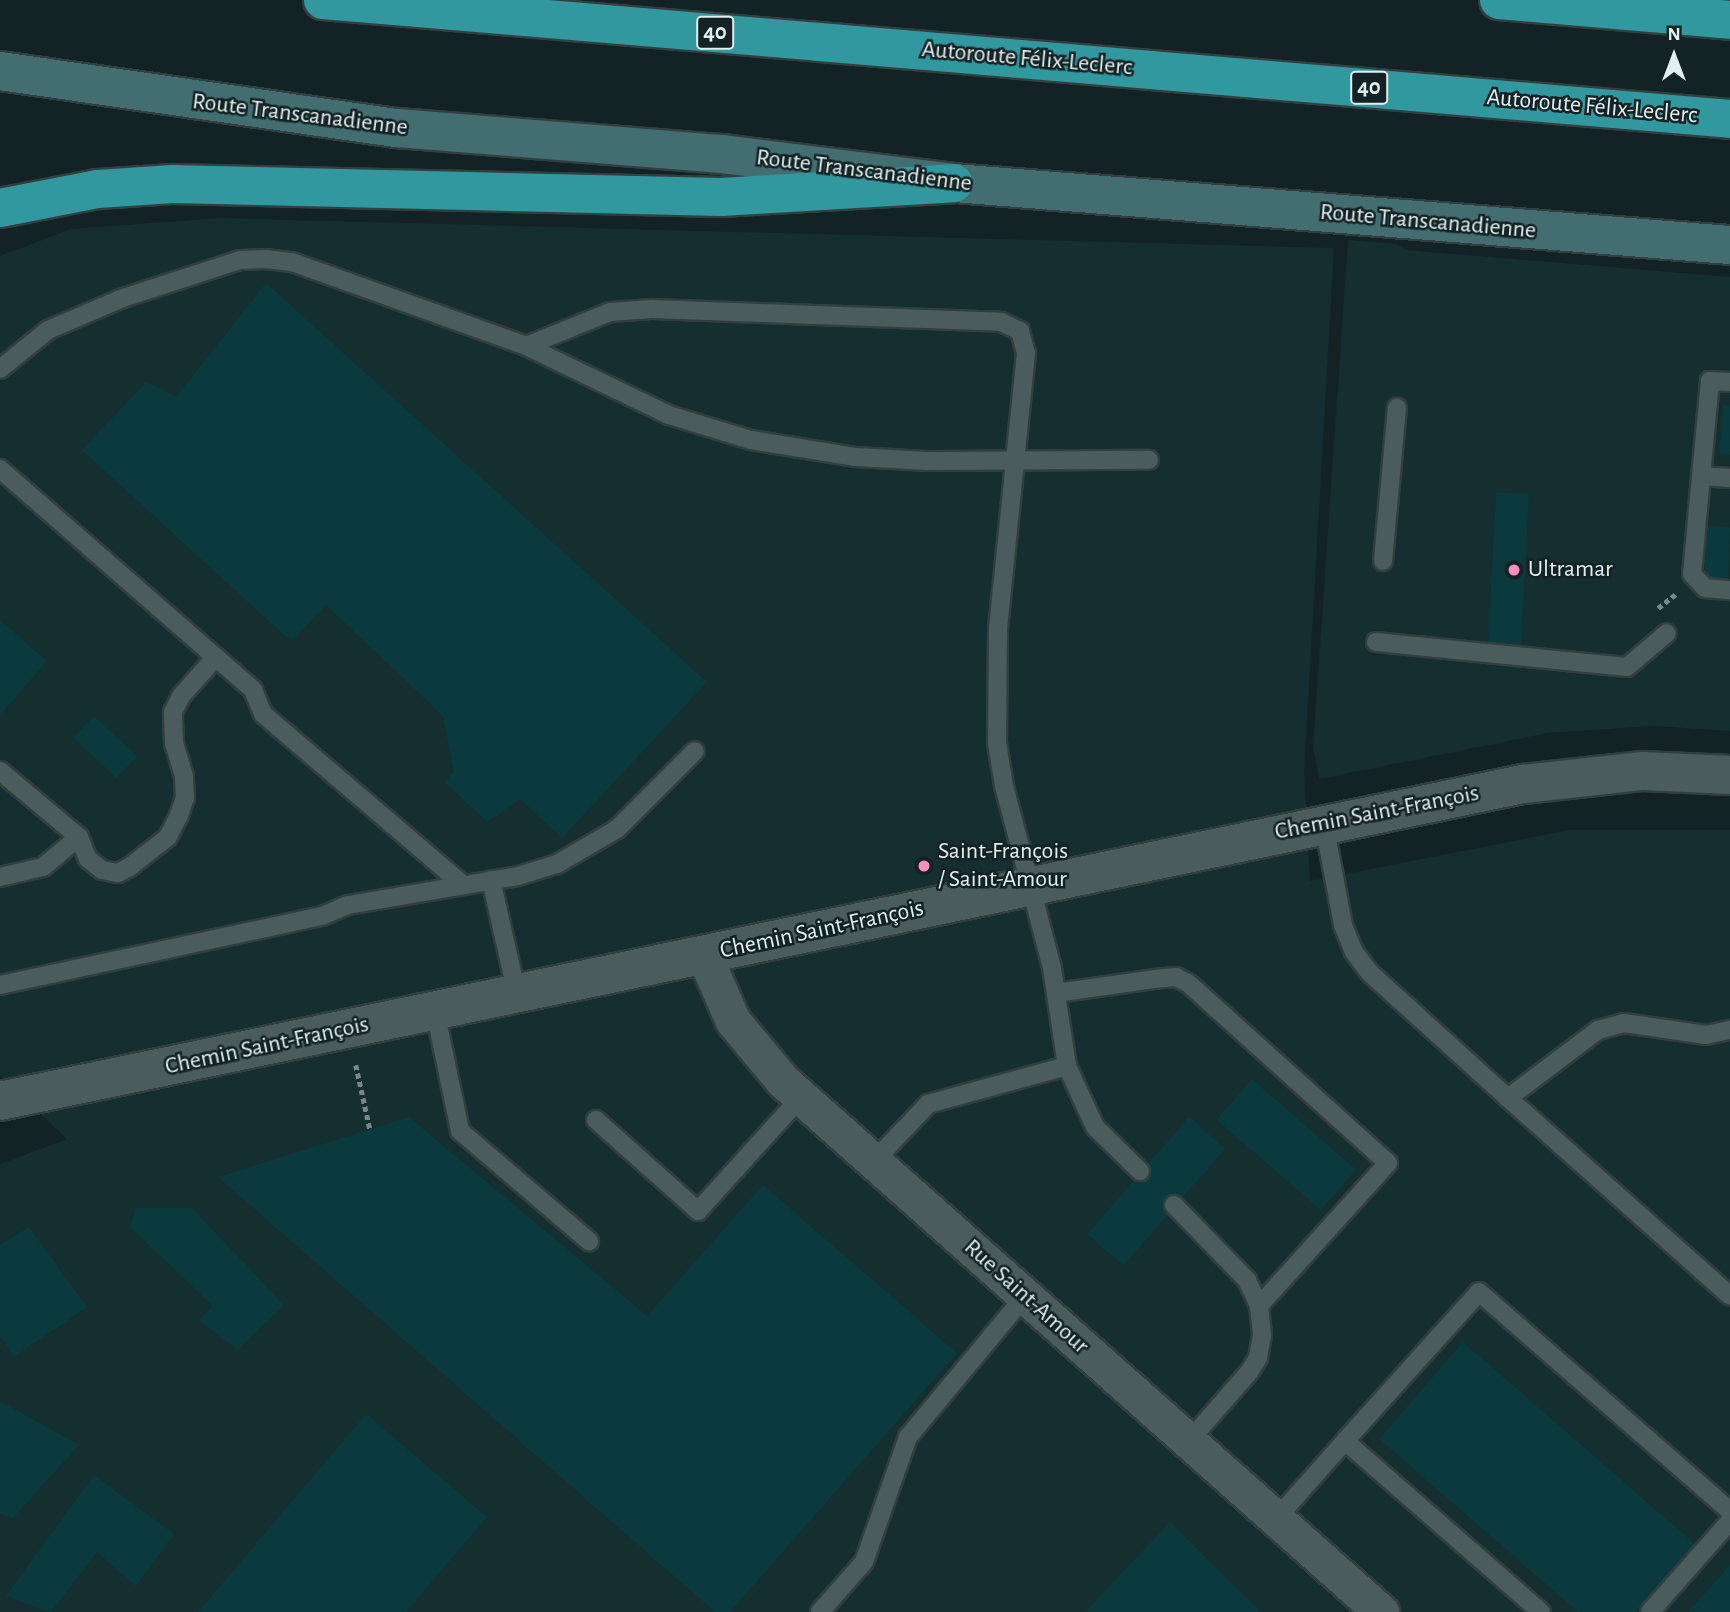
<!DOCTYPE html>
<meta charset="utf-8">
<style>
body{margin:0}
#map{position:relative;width:1730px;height:1612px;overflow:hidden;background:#132224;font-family:"Alegreya Sans",sans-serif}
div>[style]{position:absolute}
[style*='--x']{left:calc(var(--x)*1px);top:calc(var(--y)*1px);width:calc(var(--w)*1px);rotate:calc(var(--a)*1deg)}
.built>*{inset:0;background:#152e30}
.building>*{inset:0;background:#0a3a3e;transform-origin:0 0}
.path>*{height:4.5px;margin-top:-2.25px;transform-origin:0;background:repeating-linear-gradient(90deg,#7a8788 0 5px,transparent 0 8.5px)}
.roads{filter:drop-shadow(2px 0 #333e3e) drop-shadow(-2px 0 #333e3e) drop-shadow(0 2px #333e3e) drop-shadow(0 -2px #333e3e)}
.service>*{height:18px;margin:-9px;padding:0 9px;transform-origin:9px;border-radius:9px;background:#4b5c5d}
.minor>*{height:35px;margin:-17.5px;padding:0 17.5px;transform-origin:17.5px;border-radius:17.5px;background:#4b5c5d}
.tertiary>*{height:38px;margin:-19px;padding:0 19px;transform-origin:19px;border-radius:19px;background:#4b5c5d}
.secondary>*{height:38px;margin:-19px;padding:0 19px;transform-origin:19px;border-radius:19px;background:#436e71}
.motorway>*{height:38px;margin:-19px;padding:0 19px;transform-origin:19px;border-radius:19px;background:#3198a0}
.dots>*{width:19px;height:19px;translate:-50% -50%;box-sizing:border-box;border:4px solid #132224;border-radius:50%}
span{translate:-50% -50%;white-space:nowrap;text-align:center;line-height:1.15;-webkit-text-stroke:5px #132224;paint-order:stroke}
.shield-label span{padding:2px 5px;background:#132224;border:2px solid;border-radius:5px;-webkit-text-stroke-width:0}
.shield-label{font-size:23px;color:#e4eeee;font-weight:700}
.street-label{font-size:24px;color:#e4eeee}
.poi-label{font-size:24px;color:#e4eeee}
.left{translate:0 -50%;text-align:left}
.north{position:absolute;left:1639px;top:21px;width:70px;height:70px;-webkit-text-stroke:5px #132224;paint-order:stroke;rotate:0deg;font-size:19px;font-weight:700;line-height:28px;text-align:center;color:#e4eeee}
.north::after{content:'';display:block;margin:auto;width:24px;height:32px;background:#e4eeee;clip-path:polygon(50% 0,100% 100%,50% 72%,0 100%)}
</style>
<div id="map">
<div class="built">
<i style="clip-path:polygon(219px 218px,1334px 248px,1304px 772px,1310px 881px,1569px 830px,1730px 830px,1730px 1612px,0 1612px,0 1164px,67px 1139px,0 1075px,0 256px,71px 229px)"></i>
<i style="clip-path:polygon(1348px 240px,1397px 244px,1406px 250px,1730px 277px,1730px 731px,1655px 726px,1548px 733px,1319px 779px,1313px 748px)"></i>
</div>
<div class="building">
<i style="clip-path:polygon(266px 283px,707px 682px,562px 838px,520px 799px,487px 822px,445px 782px,454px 771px,443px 716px,326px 605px,294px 639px,285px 636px,82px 450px,146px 382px,176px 397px)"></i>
<i style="clip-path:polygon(1723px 405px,1730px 406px,1730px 455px,1719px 454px)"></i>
<i style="left:1496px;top:492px;width:33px;height:154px;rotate:3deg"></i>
<i style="left:1706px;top:526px;width:24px;height:52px;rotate:2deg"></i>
<i style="clip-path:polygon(0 620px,47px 661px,0 715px)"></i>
<i style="left:94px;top:716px;width:59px;height:30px;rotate:43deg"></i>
<i style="left:1252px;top:1079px;width:138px;height:54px;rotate:41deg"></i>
<i style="clip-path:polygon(409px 1117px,647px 1316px,763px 1185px,957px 1353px,730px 1612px,715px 1612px,218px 1177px)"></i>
<i style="left:1189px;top:1117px;width:48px;height:155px;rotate:41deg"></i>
<i style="clip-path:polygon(136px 1208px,192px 1208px,284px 1305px,238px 1350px,198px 1320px,213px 1306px,130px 1227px)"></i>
<i style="clip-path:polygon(29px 1227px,87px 1307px,14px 1357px,0 1336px,0 1245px)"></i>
<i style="clip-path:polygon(1463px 1342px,1695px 1544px,1636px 1612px,1578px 1612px,1379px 1439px)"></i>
<i style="clip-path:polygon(0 1401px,79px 1445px,13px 1518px,0 1514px)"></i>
<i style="clip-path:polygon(366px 1414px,487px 1517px,406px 1612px,198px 1612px)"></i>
<i style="clip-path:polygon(94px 1475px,174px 1534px,136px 1586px,97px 1552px,51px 1612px,6px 1596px)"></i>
<i style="clip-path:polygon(1170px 1522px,1261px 1612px,1085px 1612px)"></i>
<i style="clip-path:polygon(1730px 1565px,1730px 1612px,1688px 1612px)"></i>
</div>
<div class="path">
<i style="--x:1658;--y:608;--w:23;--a:-38"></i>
<i style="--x:356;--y:1065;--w:66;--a:77.7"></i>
</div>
<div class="roads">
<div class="service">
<i style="--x:526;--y:346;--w:91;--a:-22"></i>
<i style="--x:610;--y:312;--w:42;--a:-4.1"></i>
<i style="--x:652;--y:309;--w:349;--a:2.1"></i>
<i style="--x:1001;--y:322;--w:21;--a:25"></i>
<i style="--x:1020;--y:331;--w:23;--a:75"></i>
<i style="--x:1026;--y:353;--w:277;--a:95.8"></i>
<i style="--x:998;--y:629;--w:114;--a:90.5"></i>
<i style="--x:997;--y:743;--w:44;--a:80.8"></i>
<i style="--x:1004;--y:786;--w:188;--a:75.2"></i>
<i style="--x:1052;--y:968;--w:99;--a:81.3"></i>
<i style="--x:1067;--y:1066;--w:67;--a:65.3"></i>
<i style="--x:1095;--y:1127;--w:63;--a:44.4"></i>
<i style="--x:0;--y:369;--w:62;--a:-39.1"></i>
<i style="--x:48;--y:330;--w:82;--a:-23.1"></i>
<i style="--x:123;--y:298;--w:123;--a:-18"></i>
<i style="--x:240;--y:260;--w:26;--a:-2"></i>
<i style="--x:266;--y:259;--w:26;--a:7"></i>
<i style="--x:292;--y:262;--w:249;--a:19.7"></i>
<i style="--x:526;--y:346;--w:159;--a:25.8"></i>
<i style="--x:669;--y:415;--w:86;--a:17"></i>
<i style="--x:751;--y:440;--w:105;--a:9.3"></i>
<i style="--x:855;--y:457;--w:73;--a:3.1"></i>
<i style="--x:928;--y:461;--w:221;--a:-0.3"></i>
<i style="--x:1730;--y:382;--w:20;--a:-177"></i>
<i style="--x:1710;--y:381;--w:95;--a:95.4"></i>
<i style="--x:1701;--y:476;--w:29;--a:4"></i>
<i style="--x:0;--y:469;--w:336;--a:41.1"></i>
<i style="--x:253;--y:690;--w:26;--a:67"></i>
<i style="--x:263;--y:714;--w:263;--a:40.5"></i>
<i style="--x:1701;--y:476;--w:98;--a:95.2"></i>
<i style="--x:1692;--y:574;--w:19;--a:47"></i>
<i style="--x:1705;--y:588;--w:25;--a:5"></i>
<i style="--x:1383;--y:561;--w:154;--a:-84.8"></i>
<i style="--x:1376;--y:642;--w:252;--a:5.7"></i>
<i style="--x:1627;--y:667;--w:52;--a:-40.4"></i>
<i style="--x:0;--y:771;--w:103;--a:39.9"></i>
<i style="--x:79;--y:837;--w:24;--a:68"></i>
<i style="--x:88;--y:859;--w:18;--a:38"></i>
<i style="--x:102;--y:870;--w:16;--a:11"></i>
<i style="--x:118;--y:873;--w:15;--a:-28"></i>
<i style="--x:131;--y:866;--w:47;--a:-38.1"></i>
<i style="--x:168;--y:837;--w:25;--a:-63"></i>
<i style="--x:179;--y:815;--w:18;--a:-71"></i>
<i style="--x:185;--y:798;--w:22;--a:-93"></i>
<i style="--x:184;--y:776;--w:34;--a:-107"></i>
<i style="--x:174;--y:744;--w:32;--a:-92"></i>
<i style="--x:173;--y:712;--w:18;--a:-63"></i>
<i style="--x:181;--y:696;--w:52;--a:-48.1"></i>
<i style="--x:1324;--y:824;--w:103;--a:79.3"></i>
<i style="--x:1343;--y:925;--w:29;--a:68"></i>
<i style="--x:1354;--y:952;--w:26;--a:53"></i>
<i style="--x:1370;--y:973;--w:186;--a:42.2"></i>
<i style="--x:1508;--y:1098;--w:113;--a:-37.1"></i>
<i style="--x:1598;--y:1030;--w:27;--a:-15"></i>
<i style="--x:1624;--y:1023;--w:83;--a:8.3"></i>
<i style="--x:1706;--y:1035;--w:25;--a:-12"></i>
<i style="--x:0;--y:877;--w:44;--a:-13.1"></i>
<i style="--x:43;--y:867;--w:47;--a:-39.8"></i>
<i style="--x:491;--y:880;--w:117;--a:77.2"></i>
<i style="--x:0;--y:985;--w:329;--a:-12.1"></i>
<i style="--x:322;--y:916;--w:28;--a:-23"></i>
<i style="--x:348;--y:905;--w:172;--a:-9.7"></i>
<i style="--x:518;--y:876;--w:41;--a:-17.1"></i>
<i style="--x:557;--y:864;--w:69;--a:-30.3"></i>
<i style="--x:617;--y:829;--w:110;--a:-45"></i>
<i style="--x:1056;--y:993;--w:99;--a:-8.1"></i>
<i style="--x:1154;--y:979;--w:22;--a:-5"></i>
<i style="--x:1176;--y:977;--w:13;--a:27"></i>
<i style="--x:1188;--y:983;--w:269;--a:42"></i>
<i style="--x:1388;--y:1163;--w:193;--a:132.1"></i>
<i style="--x:435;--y:1011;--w:123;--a:78.2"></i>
<i style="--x:460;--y:1131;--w:170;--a:40.5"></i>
<i style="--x:1508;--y:1098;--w:297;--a:41.7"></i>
<i style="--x:596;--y:1120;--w:137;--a:41.7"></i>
<i style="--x:698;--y:1211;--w:154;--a:-47.9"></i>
<i style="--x:874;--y:1161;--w:79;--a:-46.5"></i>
<i style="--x:928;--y:1104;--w:144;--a:-15.3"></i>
<i style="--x:1174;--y:1205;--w:105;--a:45.8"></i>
<i style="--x:1247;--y:1280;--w:29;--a:65"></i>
<i style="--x:1259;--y:1306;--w:29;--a:84"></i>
<i style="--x:1262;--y:1335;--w:23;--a:100"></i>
<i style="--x:1258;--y:1358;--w:15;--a:122"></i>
<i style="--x:1250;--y:1371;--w:94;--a:131.1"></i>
<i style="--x:1345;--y:1441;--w:200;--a:-48"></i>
<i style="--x:1479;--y:1292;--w:333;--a:41.1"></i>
<i style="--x:1276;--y:1519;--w:104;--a:-48.5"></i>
<i style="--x:1345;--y:1441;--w:260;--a:41.1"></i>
<i style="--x:820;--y:1612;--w:67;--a:-48.7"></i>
<i style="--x:864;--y:1562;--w:133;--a:-70.6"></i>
<i style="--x:908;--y:1437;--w:183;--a:-50.3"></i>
<i style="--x:1650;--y:1612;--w:121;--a:-48.7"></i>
</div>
<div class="minor">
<i style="--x:704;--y:955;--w:72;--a:66.3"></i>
<i style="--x:733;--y:1021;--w:78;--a:50.2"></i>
<i style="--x:783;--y:1081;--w:800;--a:41.6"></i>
</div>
<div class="tertiary">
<i style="--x:0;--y:1101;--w:1556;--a:-11.76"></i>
<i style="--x:1523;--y:784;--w:121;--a:-6.2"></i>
<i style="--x:1643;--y:771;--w:87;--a:2.6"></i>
</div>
<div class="secondary">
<i style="--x:0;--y:71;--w:402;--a:8.2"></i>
<i style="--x:398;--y:128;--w:325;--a:4.6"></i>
<i style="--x:722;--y:154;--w:234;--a:7.1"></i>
<i style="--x:954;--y:183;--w:778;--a:4.57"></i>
</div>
<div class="motorway">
<i style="--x:323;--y:0;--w:1412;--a:4.83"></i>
<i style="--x:1499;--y:0;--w:232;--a:4.9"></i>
<i style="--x:0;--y:208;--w:100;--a:-11"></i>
<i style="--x:98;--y:189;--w:75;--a:-3.8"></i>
<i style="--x:173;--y:184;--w:548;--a:1.36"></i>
<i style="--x:721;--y:197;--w:233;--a:-3.4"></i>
</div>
</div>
<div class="dots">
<i style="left:1514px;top:570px;background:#fd8ebf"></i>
<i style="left:924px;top:866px;background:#fd8ebf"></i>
</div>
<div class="shield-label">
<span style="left:715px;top:33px">40</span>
<span style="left:1369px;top:88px">40</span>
</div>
<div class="street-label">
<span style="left:1027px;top:59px;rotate:5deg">Autoroute Félix-Leclerc</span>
<span style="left:1592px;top:107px;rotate:5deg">Autoroute Félix-Leclerc</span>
<span style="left:300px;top:115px;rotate:7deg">Route Transcanadienne</span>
<span style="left:864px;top:171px;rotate:7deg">Route Transcanadienne</span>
<span style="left:1428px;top:222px;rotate:5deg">Route Transcanadienne</span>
<span style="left:1377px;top:813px;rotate:-11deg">Chemin Saint-François</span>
<span style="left:822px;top:930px;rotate:-12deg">Chemin Saint-François</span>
<span style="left:267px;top:1046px;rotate:-12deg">Chemin Saint-François</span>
<span style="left:1026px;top:1297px;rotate:42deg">Rue Saint-Amour</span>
</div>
<div class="poi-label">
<span class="left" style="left:1528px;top:570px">Ultramar</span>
<span class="left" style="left:938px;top:866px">Saint-François<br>/ Saint-Amour</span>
</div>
<div class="north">N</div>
</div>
